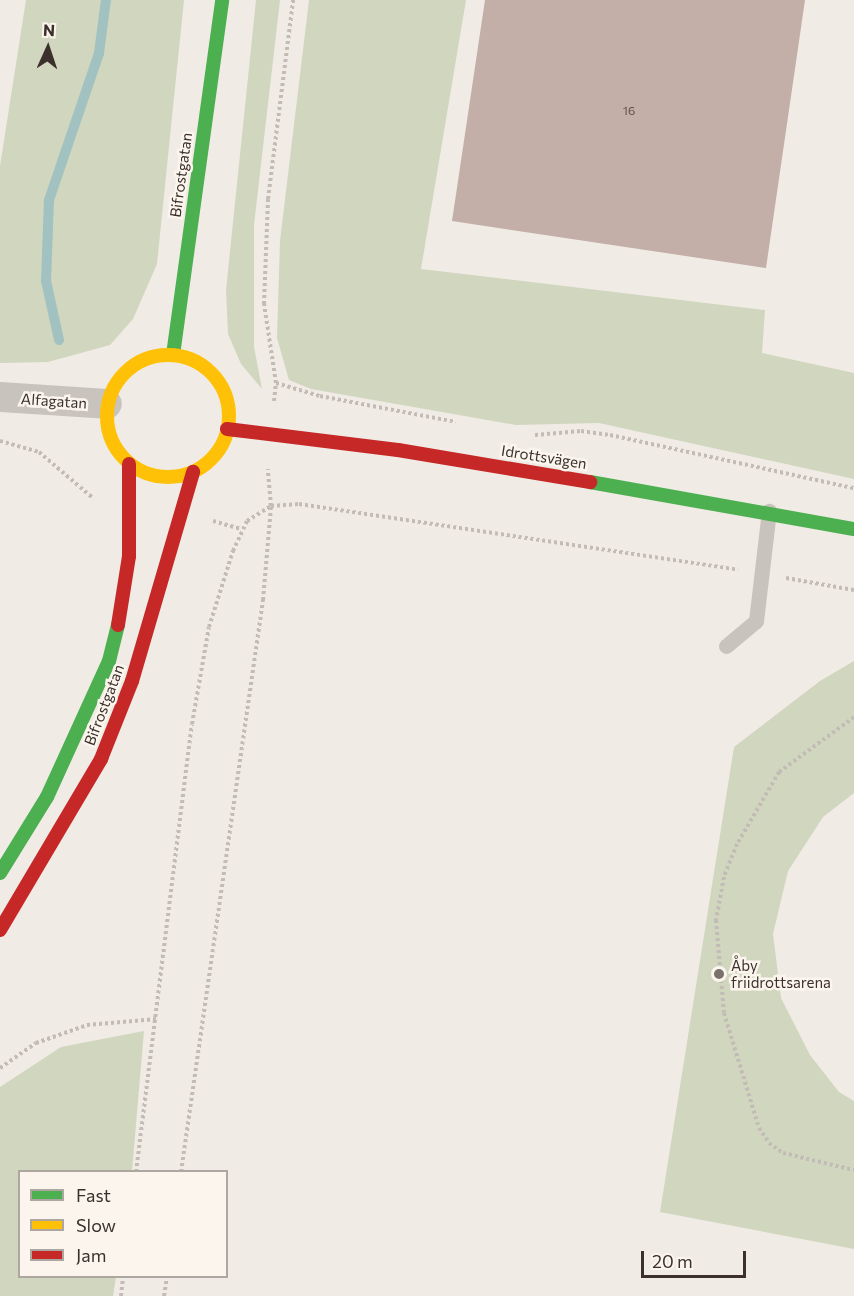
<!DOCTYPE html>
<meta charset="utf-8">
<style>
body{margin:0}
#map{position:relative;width:854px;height:1296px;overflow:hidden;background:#f0ebe5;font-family:Commissioner,sans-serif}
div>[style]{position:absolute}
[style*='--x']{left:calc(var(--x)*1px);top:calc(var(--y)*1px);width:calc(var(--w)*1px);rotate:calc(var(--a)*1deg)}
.green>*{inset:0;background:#d1d6bf}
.stream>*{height:10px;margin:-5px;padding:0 5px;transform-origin:5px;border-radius:5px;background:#a1c2c1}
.building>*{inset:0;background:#c3afa7}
.path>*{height:4px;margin-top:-2px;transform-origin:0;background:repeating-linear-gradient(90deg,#c2bbb6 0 3px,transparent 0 6px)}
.lane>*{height:15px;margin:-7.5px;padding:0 7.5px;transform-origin:7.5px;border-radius:7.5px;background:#c9c3be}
.street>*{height:30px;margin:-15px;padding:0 15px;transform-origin:15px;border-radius:15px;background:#c9c3be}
.fast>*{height:14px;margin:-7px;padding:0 7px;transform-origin:7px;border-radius:7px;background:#4caf50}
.slow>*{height:14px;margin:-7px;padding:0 7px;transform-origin:7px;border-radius:7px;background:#ffc107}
.slow>.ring{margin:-7px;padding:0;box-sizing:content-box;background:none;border:14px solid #ffc107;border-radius:50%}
.jam>*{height:14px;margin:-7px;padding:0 7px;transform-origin:7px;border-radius:7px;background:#c62828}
.dots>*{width:16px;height:16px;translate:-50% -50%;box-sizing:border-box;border:3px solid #fbf5ee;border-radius:50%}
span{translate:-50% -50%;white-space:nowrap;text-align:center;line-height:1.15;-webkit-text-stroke:5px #fbf5ee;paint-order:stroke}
.number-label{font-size:12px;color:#5d504a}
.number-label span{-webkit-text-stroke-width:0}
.street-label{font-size:15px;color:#3b302b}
.poi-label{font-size:15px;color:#3b302b}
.left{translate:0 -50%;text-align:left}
.legend{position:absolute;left:18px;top:1170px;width:210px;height:108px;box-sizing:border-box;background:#fbf5ee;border:2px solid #aea6a0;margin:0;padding:8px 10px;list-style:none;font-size:18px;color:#3b302b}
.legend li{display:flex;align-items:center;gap:12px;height:30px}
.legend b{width:30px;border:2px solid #aea6a0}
.north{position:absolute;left:18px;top:18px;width:60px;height:60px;-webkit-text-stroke:4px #fbf5ee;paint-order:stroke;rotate:3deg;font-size:16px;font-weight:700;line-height:24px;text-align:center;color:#3b302b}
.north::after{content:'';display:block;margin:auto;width:21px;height:27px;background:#3b302b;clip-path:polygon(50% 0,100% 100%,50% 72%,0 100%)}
.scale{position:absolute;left:641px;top:1251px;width:105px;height:27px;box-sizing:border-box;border:3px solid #3b302b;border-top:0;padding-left:8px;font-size:18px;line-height:21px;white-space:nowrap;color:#3b302b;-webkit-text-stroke:4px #fbf5ee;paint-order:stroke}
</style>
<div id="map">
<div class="green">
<i style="clip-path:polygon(26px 0,184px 0,157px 264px,133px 319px,110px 345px,48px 362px,0 363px,0 166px)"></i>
<i style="clip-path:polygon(256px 0,280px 0,254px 225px,254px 347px,262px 389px,241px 364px,228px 334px,226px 290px)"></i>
<i style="clip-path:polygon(309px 0,466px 0,421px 269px,765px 310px,762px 353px,854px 373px,854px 479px,599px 423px,516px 425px,311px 389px,289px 380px,277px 338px,280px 241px)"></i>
<i style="clip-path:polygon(854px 661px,854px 793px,823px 817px,788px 871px,773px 934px,781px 998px,810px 1055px,839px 1092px,854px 1101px,854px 1249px,660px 1212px,734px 747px,820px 681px)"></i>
<i style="clip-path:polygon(144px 1031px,132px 1171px,20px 1172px,20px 1276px,116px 1277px,113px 1296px,0 1296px,0 1087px,61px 1047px)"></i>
</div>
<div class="stream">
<i style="--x:59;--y:340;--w:60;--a:-102.4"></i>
<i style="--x:46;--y:281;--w:81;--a:-87.9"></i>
<i style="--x:49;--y:200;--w:155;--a:-71.2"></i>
<i style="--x:99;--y:53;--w:53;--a:-82.5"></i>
</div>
<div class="building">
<i style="clip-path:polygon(485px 0,805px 0,766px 268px,452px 221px)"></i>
</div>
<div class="path">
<i style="--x:276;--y:383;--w:46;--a:16.5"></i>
<i style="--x:320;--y:396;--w:138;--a:10.8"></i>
<i style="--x:274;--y:401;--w:18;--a:-84"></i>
<i style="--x:276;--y:383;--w:80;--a:-98.6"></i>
<i style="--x:264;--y:304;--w:105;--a:-87.8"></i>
<i style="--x:268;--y:199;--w:201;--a:-82.8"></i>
<i style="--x:535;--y:435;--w:46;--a:-5"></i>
<i style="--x:581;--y:431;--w:29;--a:8"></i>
<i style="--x:610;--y:435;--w:250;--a:12.3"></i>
<i style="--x:0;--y:441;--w:41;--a:15.8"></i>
<i style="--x:39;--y:452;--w:72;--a:40.5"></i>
<i style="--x:213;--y:521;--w:29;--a:16"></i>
<i style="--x:786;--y:578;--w:69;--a:10"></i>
<i style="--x:854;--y:717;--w:93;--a:143.7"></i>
<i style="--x:779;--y:772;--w:83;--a:120.3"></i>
<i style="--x:737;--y:844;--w:35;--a:112"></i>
<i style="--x:724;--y:877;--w:44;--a:100.5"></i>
<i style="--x:716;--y:920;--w:93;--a:85.1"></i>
<i style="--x:724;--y:1013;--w:120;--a:73.1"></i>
<i style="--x:759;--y:1128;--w:18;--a:56"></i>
<i style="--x:769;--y:1143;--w:17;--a:36"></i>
<i style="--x:783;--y:1153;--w:73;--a:13.5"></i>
<i style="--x:0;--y:1068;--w:44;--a:-34.8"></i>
<i style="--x:36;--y:1043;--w:54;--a:-19.4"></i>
<i style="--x:87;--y:1025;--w:70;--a:-4.9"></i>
<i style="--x:136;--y:1172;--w:451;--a:-82.9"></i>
<i style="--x:192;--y:724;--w:98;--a:-80.1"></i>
<i style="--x:209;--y:627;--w:80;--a:-72.5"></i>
<i style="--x:233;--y:551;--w:33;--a:-65"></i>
<i style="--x:247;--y:521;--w:28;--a:-32"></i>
<i style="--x:271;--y:506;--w:28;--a:-4"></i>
<i style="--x:299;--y:504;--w:444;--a:8.5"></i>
<i style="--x:181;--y:1172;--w:578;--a:-81.84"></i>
<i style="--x:263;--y:600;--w:94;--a:-85.1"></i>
<i style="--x:271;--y:506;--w:37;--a:-95"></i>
<i style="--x:121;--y:1296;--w:20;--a:-84"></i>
<i style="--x:164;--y:1296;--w:20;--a:-81"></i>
</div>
<div class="lane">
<i style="--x:726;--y:646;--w:39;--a:-40"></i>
<i style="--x:756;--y:621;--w:111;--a:-83.3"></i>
</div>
<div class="street">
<i style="--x:0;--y:397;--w:107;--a:3.7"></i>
</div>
<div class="fast">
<i style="--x:173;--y:355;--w:358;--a:-82.1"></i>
<i style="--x:590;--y:482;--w:268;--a:10.1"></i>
<i style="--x:0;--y:873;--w:89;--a:-58.3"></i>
<i style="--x:47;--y:797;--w:149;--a:-65.5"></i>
<i style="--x:109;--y:661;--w:37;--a:-76"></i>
</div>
<div class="slow">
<i class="ring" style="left:107px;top:355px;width:108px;height:108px"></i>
</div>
<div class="jam">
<i style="--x:227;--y:429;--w:172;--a:7"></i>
<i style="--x:398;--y:450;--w:195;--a:9.5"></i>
<i style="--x:118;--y:625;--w:70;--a:-80.9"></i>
<i style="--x:129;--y:556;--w:92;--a:-90"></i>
<i style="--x:0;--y:930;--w:199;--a:-59.4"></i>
<i style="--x:101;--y:759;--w:84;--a:-68.3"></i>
<i style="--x:132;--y:681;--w:218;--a:-73.7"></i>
</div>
<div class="dots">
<i style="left:719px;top:974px;background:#7a716c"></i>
</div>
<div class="number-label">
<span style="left:629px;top:111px">16</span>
</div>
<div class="street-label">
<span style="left:181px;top:175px;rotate:-82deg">Bifrostgatan</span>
<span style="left:54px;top:401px;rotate:4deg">Alfagatan</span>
<span style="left:544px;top:457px;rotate:9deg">Idrottsvägen</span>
<span style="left:104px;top:705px;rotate:-69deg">Bifrostgatan</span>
</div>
<div class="poi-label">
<span class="left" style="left:731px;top:974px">Åby<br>friidrottsarena</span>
</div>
<ul class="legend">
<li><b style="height:8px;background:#4caf50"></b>Fast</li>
<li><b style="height:8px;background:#ffc107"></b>Slow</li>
<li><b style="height:8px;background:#c62828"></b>Jam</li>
</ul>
<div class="north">N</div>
<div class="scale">20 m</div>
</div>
